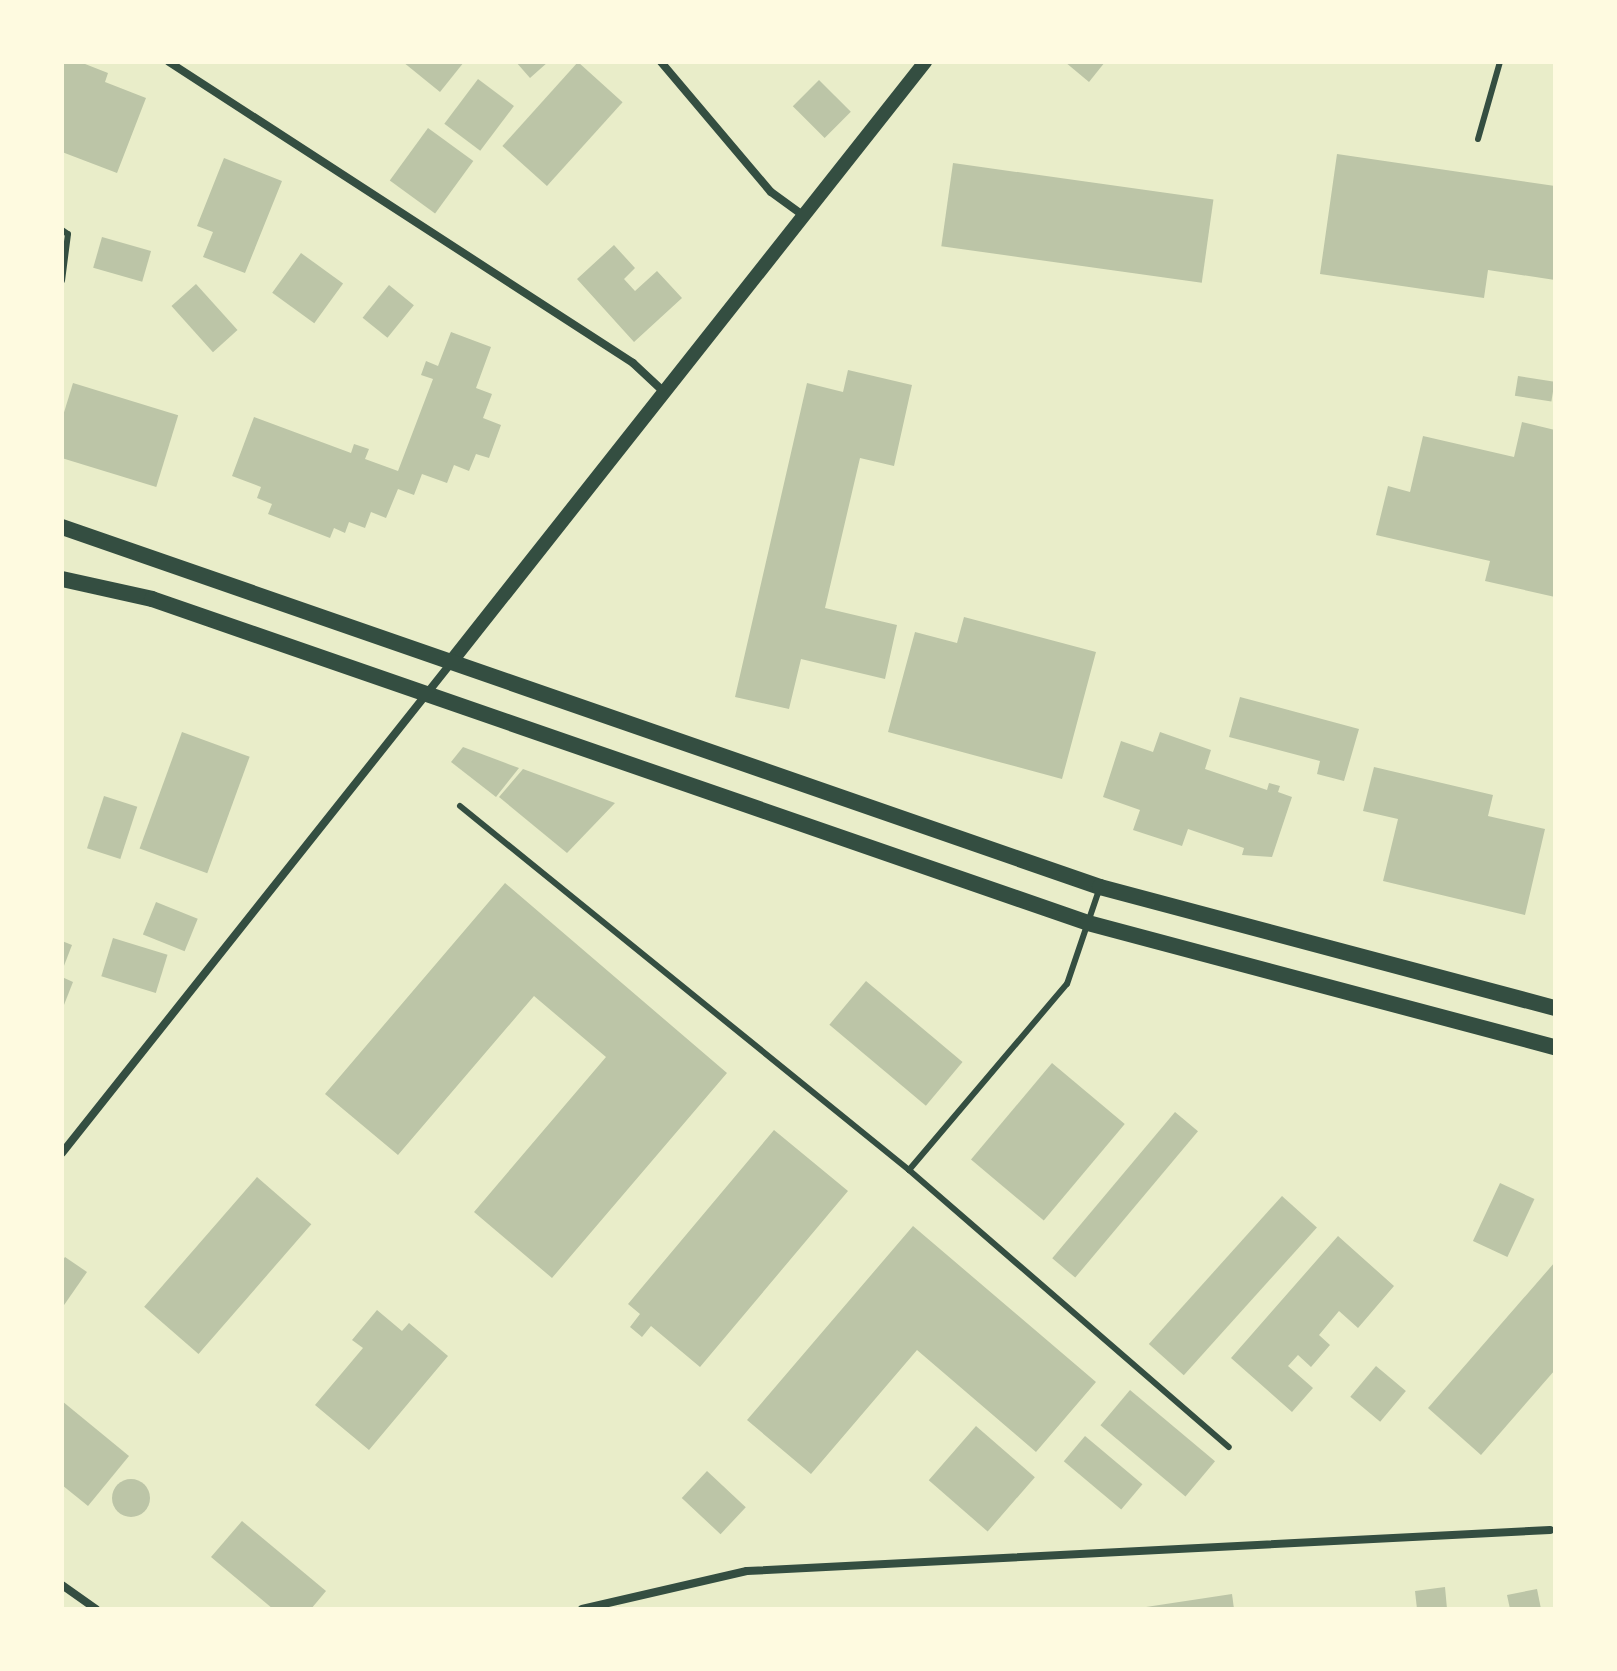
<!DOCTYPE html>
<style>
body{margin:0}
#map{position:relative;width:1617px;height:1671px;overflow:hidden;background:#e9edc9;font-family:Karla,sans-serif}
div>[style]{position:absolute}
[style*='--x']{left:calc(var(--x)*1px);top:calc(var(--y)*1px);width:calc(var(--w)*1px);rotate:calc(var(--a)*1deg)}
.building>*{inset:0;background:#bcc5a7;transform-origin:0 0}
.round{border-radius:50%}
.service>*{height:6px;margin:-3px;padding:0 3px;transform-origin:3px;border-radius:3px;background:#344e41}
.minor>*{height:8px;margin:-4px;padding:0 4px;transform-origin:4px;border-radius:4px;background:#344e41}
.tertiary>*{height:14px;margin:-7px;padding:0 7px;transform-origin:7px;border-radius:7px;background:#344e41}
.secondary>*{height:16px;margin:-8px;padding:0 8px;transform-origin:8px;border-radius:8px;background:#344e41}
span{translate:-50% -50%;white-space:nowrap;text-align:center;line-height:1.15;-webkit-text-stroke:7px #fefae0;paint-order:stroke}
.frame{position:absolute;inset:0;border:64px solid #fefae0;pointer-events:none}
</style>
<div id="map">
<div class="building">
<i style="clip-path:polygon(80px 62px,108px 73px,105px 82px,146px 98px,117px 173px,62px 152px,62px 64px)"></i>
<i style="clip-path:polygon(403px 62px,464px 62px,440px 92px)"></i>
<i style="clip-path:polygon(516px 62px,548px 62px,530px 78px)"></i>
<i style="left:578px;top:62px;width:60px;height:113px;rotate:42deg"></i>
<i style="clip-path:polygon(1065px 62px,1105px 62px,1089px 82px)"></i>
<i style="left:478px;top:79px;width:45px;height:56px;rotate:37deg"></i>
<i style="left:819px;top:80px;width:45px;height:37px;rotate:45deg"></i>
<i style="left:428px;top:128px;width:56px;height:65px;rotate:36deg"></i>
<i style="clip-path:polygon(1337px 154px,1555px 186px,1555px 280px,1488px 270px,1484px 298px,1320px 274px)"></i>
<i style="clip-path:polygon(224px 158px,282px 181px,245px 273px,203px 257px,213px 232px,197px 226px)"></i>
<i style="left:953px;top:163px;width:263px;height:84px;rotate:8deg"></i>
<i style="left:102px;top:237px;width:51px;height:32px;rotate:16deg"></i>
<i style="clip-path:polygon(614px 245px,635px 268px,624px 279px,635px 291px,657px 271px,682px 298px,634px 342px,577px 279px)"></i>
<i style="left:301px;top:253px;width:52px;height:49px;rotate:36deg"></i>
<i style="left:196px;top:284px;width:62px;height:33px;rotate:48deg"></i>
<i style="left:389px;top:285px;width:32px;height:42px;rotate:39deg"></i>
<i style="clip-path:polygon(451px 332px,491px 347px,476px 388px,492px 394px,483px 418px,501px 425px,489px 458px,476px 454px,469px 471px,454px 465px,447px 483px,422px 474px,414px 495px,398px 489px,386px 518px,371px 512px,365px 528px,349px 522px,345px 533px,334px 528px,330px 538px,268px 514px,272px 504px,257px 498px,261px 487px,232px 476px,254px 417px,351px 453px,354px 444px,369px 449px,365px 459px,398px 471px,433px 379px,421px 375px,426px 361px,438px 366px)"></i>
<i style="clip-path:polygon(848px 370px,912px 385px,894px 466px,860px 458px,825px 608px,897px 625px,885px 679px,801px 659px,789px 709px,735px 697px,807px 383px,843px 392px)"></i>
<i style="left:1518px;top:376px;width:37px;height:20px;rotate:9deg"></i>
<i style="left:73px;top:383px;width:110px;height:75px;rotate:17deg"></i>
<i style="clip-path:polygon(1522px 422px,1555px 430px,1555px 597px,1485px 581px,1490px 561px,1376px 535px,1388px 486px,1410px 492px,1423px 436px,1514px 457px)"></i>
<i style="clip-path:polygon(964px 617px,1096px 652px,1062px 779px,888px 732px,915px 632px,957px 643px)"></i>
<i style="clip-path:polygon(1240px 697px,1359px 729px,1344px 781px,1317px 774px,1320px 761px,1229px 737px)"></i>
<i style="left:182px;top:732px;width:72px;height:124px;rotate:20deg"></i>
<i style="clip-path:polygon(1160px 732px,1211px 750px,1205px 769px,1267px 790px,1269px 783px,1280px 786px,1278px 792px,1292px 797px,1272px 857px,1242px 855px,1244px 848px,1188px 829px,1182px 846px,1133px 830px,1140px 810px,1103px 797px,1121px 741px,1153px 752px)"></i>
<i style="clip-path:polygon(463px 747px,519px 768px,496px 797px,451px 762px)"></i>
<i style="clip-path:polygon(1374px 767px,1493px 795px,1488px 816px,1545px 829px,1525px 915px,1383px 881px,1398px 819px,1363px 811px)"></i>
<i style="clip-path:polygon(523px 769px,615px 803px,567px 853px,499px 797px)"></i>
<i style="left:104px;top:796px;width:35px;height:55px;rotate:18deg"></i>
<i style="clip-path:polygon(505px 883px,727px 1073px,552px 1278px,474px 1212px,606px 1057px,534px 996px,398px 1155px,325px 1094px)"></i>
<i style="left:156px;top:902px;width:45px;height:35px;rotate:22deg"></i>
<i style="left:113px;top:938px;width:57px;height:40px;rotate:17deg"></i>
<i style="clip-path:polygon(62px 941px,72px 945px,62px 971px)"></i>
<i style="clip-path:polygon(62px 977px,73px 982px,62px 1010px)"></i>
<i style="left:866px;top:981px;width:126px;height:57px;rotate:40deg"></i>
<i style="left:1052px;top:1063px;width:95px;height:126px;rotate:40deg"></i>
<i style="left:1175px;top:1112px;width:30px;height:191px;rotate:40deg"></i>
<i style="clip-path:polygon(774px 1130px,848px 1191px,700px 1367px,651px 1326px,642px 1337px,630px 1327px,640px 1314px,628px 1304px)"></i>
<i style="left:257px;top:1177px;width:72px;height:172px;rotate:41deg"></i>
<i style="left:1500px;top:1183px;width:38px;height:64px;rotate:25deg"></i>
<i style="left:1282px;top:1196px;width:47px;height:199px;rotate:42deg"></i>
<i style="clip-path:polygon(913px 1226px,1096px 1382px,1036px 1452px,917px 1350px,811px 1474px,747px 1420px)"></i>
<i style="clip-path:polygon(1338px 1236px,1394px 1286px,1358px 1328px,1339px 1311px,1319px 1335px,1330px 1345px,1311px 1367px,1298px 1355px,1288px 1366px,1313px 1388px,1292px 1412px,1231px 1358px)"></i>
<i style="clip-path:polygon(65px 1257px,87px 1272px,62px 1308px,62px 1261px)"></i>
<i style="clip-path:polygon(1555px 1262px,1555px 1370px,1481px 1455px,1428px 1408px)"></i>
<i style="clip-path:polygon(377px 1310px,402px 1331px,409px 1323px,448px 1356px,369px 1450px,315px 1405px,363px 1348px,352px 1340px)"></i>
<i style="left:1376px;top:1366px;width:39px;height:40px;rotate:40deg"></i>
<i style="left:1130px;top:1390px;width:111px;height:46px;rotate:40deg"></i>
<i style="clip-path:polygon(62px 1401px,129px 1456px,88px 1506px,62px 1485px)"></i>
<i style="left:976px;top:1426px;width:78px;height:72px;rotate:41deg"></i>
<i style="left:1085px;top:1436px;width:75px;height:33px;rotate:40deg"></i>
<i style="left:707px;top:1471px;width:53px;height:37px;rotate:43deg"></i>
<i class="round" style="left:112px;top:1479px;width:38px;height:38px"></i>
<i style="clip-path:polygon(242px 1521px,326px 1591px,311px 1609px,273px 1609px,211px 1557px)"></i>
<i style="clip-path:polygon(1445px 1587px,1447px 1609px,1417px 1609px,1415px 1591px)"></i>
<i style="clip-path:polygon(1537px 1589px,1541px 1609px,1510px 1609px,1507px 1595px)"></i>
<i style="clip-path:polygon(1232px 1594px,1234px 1609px,1146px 1609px,1146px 1607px)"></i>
</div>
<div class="service">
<i style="--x:1478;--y:139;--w:80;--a:-74.1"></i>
<i style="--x:62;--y:230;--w:7;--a:34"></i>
<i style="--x:68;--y:234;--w:47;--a:97.3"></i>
<i style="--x:460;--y:806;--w:578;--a:39.03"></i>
<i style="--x:909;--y:1170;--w:244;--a:-49.7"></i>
<i style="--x:1067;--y:984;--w:99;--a:-71.2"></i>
<i style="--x:909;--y:1170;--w:423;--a:40.9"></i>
</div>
<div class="minor">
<i style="--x:169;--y:62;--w:553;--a:32.97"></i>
<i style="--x:633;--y:363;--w:41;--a:43"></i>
<i style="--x:661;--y:62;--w:170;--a:49.8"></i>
<i style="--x:771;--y:192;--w:37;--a:36"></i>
<i style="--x:62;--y:1153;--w:626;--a:-51.55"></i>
<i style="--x:62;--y:1585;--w:42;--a:35.2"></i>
<i style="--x:582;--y:1609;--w:169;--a:-13"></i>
<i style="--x:747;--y:1571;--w:804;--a:-2.92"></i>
</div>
<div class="tertiary">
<i style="--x:451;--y:662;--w:765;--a:-51.69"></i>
</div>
<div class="secondary">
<i style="--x:62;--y:527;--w:1099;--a:19.13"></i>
<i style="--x:1100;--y:887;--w:471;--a:14.9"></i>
<i style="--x:62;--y:579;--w:92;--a:12.5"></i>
<i style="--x:152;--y:599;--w:990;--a:19.09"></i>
<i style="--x:1088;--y:923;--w:483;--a:14.9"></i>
</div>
<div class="frame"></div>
</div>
